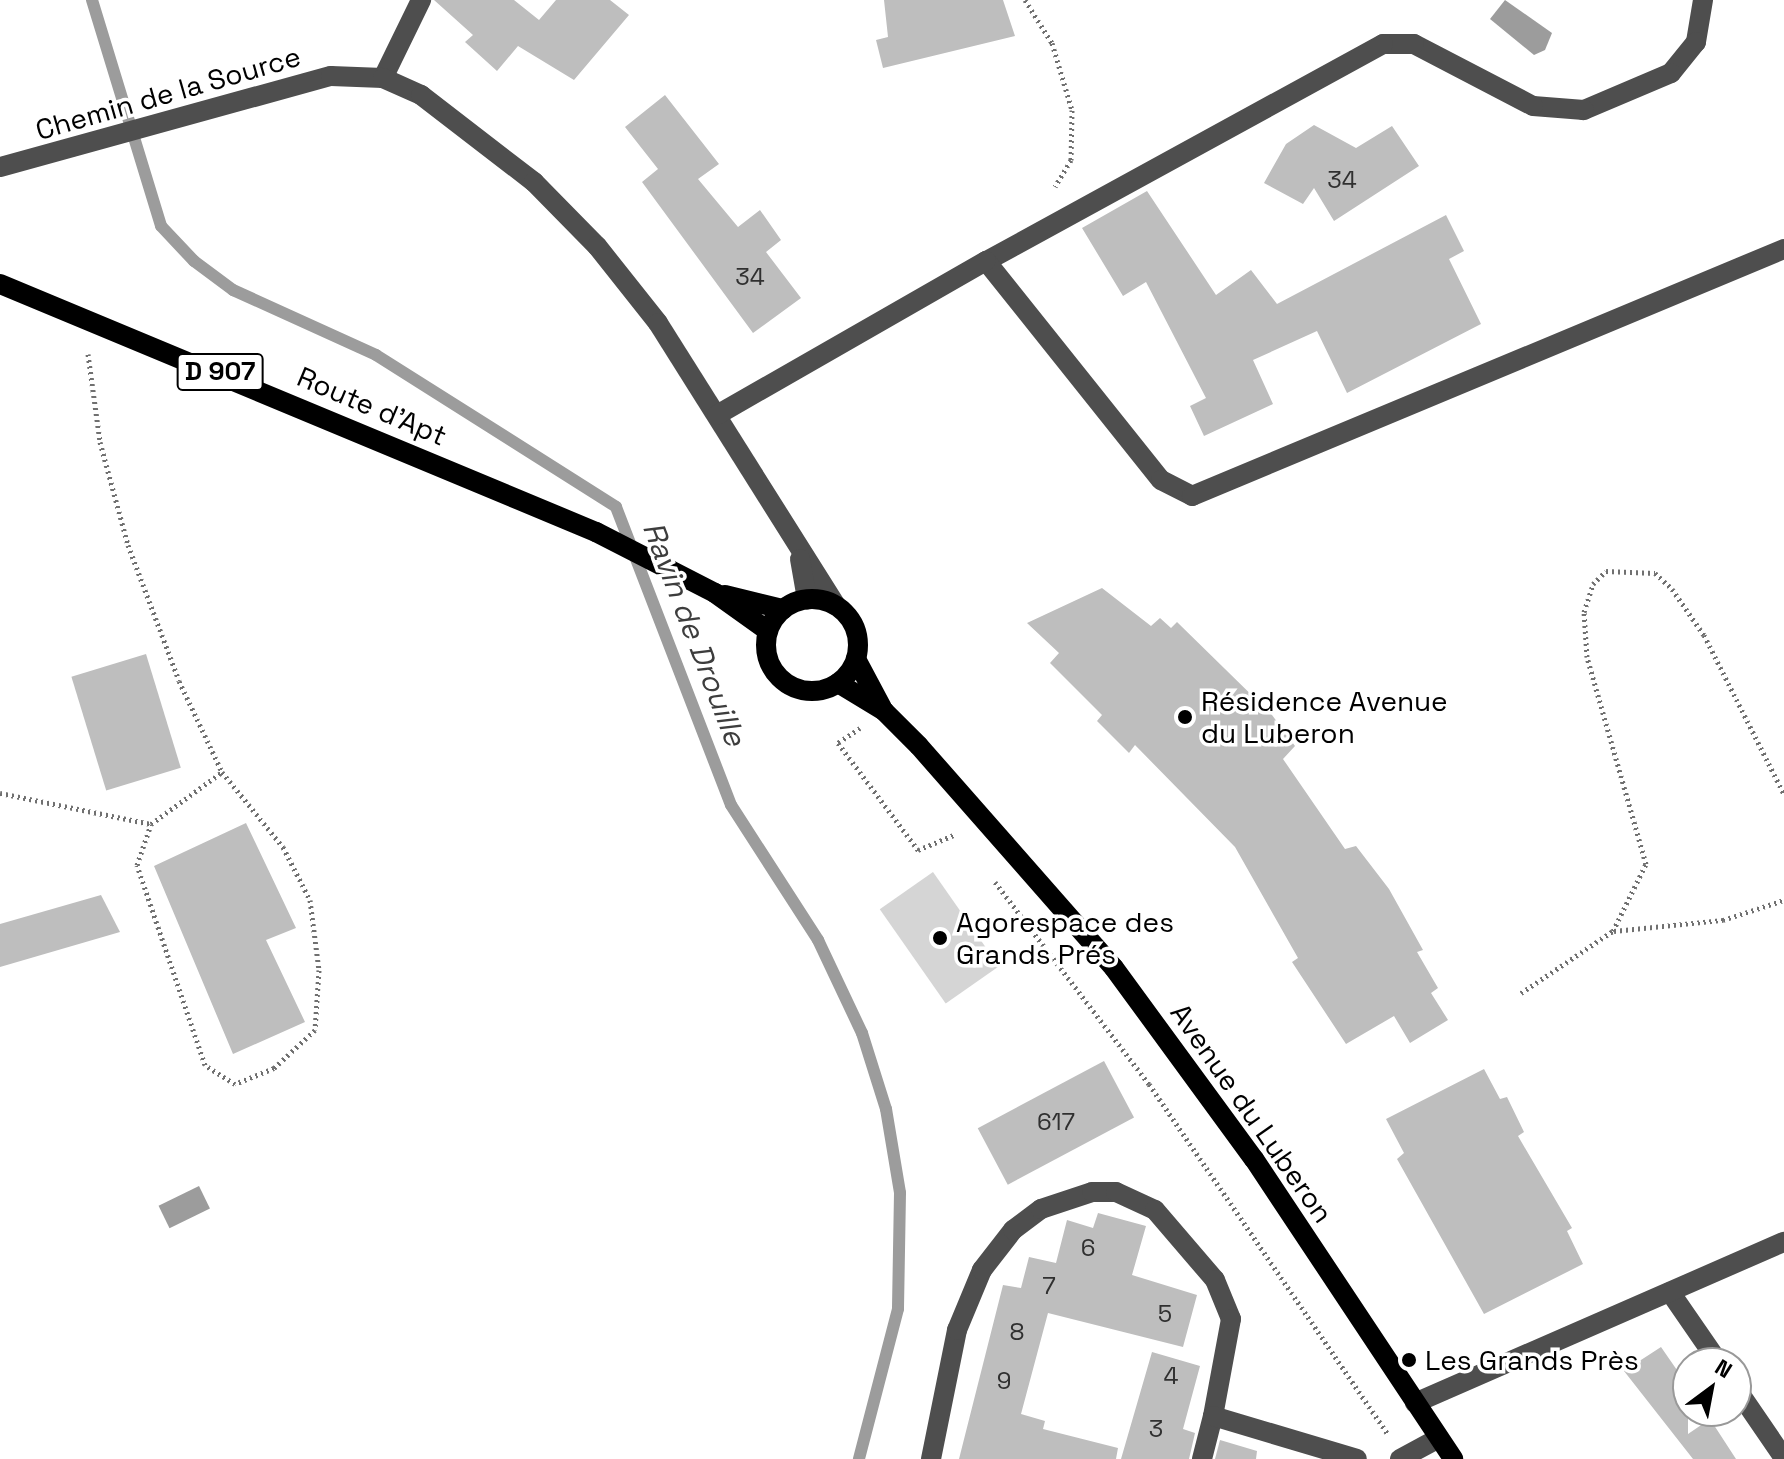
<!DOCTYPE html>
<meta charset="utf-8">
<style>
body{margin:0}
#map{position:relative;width:1784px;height:1459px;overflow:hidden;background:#fff;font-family:"Space Grotesk",sans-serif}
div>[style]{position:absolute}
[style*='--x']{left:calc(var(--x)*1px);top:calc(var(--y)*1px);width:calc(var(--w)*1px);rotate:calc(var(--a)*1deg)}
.green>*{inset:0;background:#d5d5d5;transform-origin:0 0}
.water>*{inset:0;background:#9c9c9c;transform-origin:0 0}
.stream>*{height:12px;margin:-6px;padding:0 6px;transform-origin:6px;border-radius:6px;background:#9c9c9c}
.building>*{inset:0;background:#bebebe;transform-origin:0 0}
.path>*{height:5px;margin-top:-2.5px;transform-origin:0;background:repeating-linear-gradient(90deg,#707070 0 2px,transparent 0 6px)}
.minor>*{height:20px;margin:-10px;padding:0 10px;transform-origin:10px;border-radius:10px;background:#4e4e4e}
.major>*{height:20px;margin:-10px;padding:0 10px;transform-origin:10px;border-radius:10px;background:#000}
.major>.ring{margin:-10px;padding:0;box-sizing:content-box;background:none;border:20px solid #000;border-radius:50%}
.dots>*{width:22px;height:22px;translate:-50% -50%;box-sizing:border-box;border:4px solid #fff;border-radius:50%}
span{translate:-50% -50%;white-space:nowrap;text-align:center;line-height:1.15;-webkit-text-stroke:7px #fff;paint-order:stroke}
.number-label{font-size:24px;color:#303030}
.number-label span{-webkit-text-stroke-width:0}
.shield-label span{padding:2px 6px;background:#fff;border:2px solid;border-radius:6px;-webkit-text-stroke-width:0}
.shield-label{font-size:26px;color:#000;font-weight:700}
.street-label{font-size:28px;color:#000}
.poi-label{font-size:28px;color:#000}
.left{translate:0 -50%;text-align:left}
.water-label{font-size:30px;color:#3d3d3d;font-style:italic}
.north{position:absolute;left:1672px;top:1347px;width:80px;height:80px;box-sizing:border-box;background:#fff;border:2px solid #999;border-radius:50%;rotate:32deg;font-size:22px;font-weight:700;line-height:32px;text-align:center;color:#000}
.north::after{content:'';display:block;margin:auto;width:28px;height:36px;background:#000;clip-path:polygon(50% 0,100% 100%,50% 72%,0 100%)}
</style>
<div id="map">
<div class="green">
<i style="left:933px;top:872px;width:115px;height:65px;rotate:55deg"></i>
</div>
<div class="water">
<i style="clip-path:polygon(1505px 0,1552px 33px,1545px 50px,1534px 55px,1490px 19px)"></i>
<i style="left:199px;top:1186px;width:25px;height:45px;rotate:64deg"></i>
</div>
<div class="stream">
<i style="--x:92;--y:0;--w:236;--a:73"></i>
<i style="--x:161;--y:226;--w:48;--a:46.7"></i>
<i style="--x:194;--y:261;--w:49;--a:36.6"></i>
<i style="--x:233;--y:290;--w:157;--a:24.4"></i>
<i style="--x:376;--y:355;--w:284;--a:32.3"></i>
<i style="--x:616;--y:507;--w:319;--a:68.9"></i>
<i style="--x:731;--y:805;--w:161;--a:57.2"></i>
<i style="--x:818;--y:940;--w:103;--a:64.7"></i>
<i style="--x:862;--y:1033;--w:80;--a:72.5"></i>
<i style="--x:886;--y:1109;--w:85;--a:80.5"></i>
<i style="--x:900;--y:1193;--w:116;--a:91"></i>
<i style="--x:898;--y:1309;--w:155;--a:104.6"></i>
</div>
<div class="building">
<i style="clip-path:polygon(434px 0,514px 0,539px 20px,556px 0,610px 0,629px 15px,574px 80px,518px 46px,497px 71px,465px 42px,473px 35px)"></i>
<i style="clip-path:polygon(884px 0,1003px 0,1015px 36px,883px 68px,876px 40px,888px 37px)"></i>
<i style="clip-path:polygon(665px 95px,719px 164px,698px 179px,738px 227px,760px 210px,781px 240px,766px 252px,801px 298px,753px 333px,642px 182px,658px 169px,625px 127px)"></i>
<i style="clip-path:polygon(1314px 125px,1356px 148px,1392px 126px,1419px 166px,1334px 221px,1314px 188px,1303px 204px,1264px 183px,1286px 144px)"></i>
<i style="clip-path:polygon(1147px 191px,1216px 295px,1251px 270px,1277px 304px,1446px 215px,1464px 251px,1449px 259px,1481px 324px,1347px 393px,1317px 331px,1253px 360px,1273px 404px,1204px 436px,1190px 406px,1206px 398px,1146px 282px,1123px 296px,1082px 228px)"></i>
<i style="clip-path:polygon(1102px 588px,1151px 626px,1160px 618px,1171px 628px,1177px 622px,1272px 715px,1295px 746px,1283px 759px,1345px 849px,1356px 846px,1389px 889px,1423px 950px,1417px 952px,1438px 988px,1431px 993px,1448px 1020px,1410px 1043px,1394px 1016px,1346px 1044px,1292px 962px,1298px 958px,1235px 847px,1135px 745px,1129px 753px,1097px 721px,1102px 715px,1050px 663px,1059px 653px,1027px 623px)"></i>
<i style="left:146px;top:654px;width:119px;height:78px;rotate:73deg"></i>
<i style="clip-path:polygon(246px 823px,296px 928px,266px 940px,305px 1022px,233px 1054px,154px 866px)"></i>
<i style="clip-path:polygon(101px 895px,120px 932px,0 967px,0 924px)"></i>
<i style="left:1104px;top:1061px;width:64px;height:143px;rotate:62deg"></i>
<i style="clip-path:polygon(1484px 1069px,1500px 1099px,1507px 1097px,1524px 1132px,1518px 1136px,1572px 1228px,1567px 1231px,1583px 1264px,1484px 1314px,1397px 1159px,1404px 1153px,1386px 1119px)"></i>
<i style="clip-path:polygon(1098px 1213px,1146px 1226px,1132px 1275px,1197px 1295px,1183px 1347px,1048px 1313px,1021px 1414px,1045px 1421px,1043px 1429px,1118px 1448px,1116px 1459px,959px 1459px,1003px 1285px,1021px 1288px,1029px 1257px,1056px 1263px,1067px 1220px,1093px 1228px)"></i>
<i style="clip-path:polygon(1661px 1347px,1688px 1386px,1688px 1434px,1710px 1419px,1736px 1459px,1693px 1459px,1624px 1371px)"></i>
<i style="clip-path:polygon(1152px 1352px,1200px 1366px,1183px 1429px,1195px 1433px,1189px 1459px,1121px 1459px)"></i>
<i style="clip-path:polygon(1220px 1440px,1257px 1451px,1256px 1459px,1215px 1459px)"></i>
</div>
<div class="path">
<i style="--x:1025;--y:0;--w:51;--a:57.9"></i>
<i style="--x:1052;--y:43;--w:70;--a:73.4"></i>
<i style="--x:1072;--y:110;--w:50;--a:91.1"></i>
<i style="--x:1071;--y:160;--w:31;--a:121"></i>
<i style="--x:88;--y:354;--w:89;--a:82.2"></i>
<i style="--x:100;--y:442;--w:107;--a:74.8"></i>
<i style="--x:128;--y:545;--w:145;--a:69.4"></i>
<i style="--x:179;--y:681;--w:101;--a:64.7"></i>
<i style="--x:222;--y:772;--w:97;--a:50.9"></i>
<i style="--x:283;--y:847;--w:59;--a:63"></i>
<i style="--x:310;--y:900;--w:71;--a:82.7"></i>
<i style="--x:319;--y:970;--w:60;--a:93.8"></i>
<i style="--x:315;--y:1030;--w:56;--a:137.2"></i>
<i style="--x:274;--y:1068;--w:42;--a:157.7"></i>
<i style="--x:235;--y:1084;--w:36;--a:-148"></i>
<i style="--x:205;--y:1065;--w:211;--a:-108.8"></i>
<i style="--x:137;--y:865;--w:43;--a:-71.1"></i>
<i style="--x:151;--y:824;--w:88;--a:-36.2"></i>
<i style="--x:860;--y:728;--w:27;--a:146"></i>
<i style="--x:838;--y:743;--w:134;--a:53.2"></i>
<i style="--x:918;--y:850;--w:41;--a:-22.8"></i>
<i style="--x:0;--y:793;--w:154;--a:11.6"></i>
<i style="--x:995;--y:882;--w:254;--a:52.7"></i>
<i style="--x:1149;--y:1084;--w:424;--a:55.7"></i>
<i style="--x:1614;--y:931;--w:110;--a:-5.8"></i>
<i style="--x:1723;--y:920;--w:64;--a:-18.2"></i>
<i style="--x:1521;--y:993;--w:111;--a:-34"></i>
<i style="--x:1613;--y:931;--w:75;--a:-63.8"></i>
<i style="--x:1646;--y:864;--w:215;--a:-105.9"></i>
<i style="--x:1587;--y:657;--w:45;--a:-93.8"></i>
<i style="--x:1584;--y:612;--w:29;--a:-72"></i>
<i style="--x:1593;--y:584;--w:18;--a:-45"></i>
<i style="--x:1606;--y:571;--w:49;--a:2.3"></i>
<i style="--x:1655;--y:573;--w:23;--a:43"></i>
<i style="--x:1672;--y:589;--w:56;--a:55.2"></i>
<i style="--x:1704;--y:635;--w:178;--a:63.3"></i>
</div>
<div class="minor">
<i style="--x:1703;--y:0;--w:43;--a:99.5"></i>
<i style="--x:1696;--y:42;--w:40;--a:129"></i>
<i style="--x:1671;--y:73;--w:95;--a:157"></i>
<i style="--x:1584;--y:110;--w:51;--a:-175.5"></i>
<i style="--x:1533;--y:106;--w:134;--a:-152.5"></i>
<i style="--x:1414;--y:44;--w:31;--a:180"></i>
<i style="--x:1383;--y:44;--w:452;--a:151.3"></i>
<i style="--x:986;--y:261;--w:280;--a:51.4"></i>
<i style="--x:1161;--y:480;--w:35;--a:27"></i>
<i style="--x:1192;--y:496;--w:641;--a:-22.65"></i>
<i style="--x:383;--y:78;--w:87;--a:-64"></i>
<i style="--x:0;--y:167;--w:343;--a:-15.4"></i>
<i style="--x:331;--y:76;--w:52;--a:2.2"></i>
<i style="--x:383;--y:78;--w:42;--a:24.1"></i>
<i style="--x:421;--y:95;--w:143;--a:37.6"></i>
<i style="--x:534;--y:182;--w:90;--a:45.5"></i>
<i style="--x:597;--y:246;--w:98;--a:51.6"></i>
<i style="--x:658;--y:323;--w:334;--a:57.8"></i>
<i style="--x:717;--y:415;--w:310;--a:-29.8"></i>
<i style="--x:800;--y:559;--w:41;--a:80.1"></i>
<i style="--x:1670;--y:1292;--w:86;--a:55.4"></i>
<i style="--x:1736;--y:1388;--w:85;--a:55.6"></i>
<i style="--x:1415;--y:1403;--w:403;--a:-23.6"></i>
<i style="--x:931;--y:1459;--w:132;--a:-78.6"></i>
<i style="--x:957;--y:1330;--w:65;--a:-67.4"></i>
<i style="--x:982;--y:1270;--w:51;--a:-52.2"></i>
<i style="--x:1013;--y:1230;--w:35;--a:-37"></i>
<i style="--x:1041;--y:1209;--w:54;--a:-18.4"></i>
<i style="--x:1092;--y:1192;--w:24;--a:0"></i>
<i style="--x:1116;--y:1192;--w:43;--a:24.8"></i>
<i style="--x:1155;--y:1210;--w:92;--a:49.4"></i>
<i style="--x:1215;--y:1280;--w:42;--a:67.7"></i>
<i style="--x:1231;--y:1319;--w:99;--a:100.5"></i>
<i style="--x:1202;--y:1459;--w:44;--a:-75.7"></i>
<i style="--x:1213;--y:1416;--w:150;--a:16.6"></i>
<i style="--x:1400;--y:1459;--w:44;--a:-28.3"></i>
</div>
<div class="major">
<i style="--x:0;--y:284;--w:646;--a:22.59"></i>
<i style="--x:596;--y:532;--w:134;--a:27.1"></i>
<i style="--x:715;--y:593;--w:65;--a:35.6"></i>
<i style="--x:725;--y:595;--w:60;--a:13.6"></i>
<i class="ring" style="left:766px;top:599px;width:72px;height:72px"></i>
<i style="--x:856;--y:659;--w:55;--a:62"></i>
<i style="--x:838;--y:683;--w:54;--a:31.3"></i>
<i style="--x:884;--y:711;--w:49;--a:45"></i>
<i style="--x:919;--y:746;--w:295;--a:48.7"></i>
<i style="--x:1114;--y:968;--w:237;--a:53.8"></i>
<i style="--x:1254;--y:1159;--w:360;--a:56.4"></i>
</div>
<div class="dots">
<i style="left:1185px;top:717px;background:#000"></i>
<i style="left:940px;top:938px;background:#000"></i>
<i style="left:1409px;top:1360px;background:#000"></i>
</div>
<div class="number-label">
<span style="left:1342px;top:180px">34</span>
<span style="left:750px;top:277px">34</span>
<span style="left:1056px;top:1122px">617</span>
<span style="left:1088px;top:1248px">6</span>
<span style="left:1049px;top:1286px">7</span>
<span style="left:1165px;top:1314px">5</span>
<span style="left:1017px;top:1332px">8</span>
<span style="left:1171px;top:1376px">4</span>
<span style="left:1004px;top:1381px">9</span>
<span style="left:1156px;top:1429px">3</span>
</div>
<div class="shield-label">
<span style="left:220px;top:372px">D 907</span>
</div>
<div class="street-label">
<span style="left:168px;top:93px;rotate:-16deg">Chemin de la Source</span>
<span style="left:372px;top:406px;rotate:23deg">Route d'Apt</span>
<span style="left:1252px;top:1113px;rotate:55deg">Avenue du Luberon</span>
</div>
<div class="poi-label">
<span class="left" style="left:1201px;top:717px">Résidence Avenue<br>du Luberon</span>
<span class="left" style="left:956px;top:938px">Agorespace des<br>Grands Prés</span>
<span class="left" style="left:1425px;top:1360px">Les Grands Près</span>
</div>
<div class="water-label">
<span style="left:694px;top:634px;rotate:69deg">Ravin de Drouille</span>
</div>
<div class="north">N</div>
</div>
